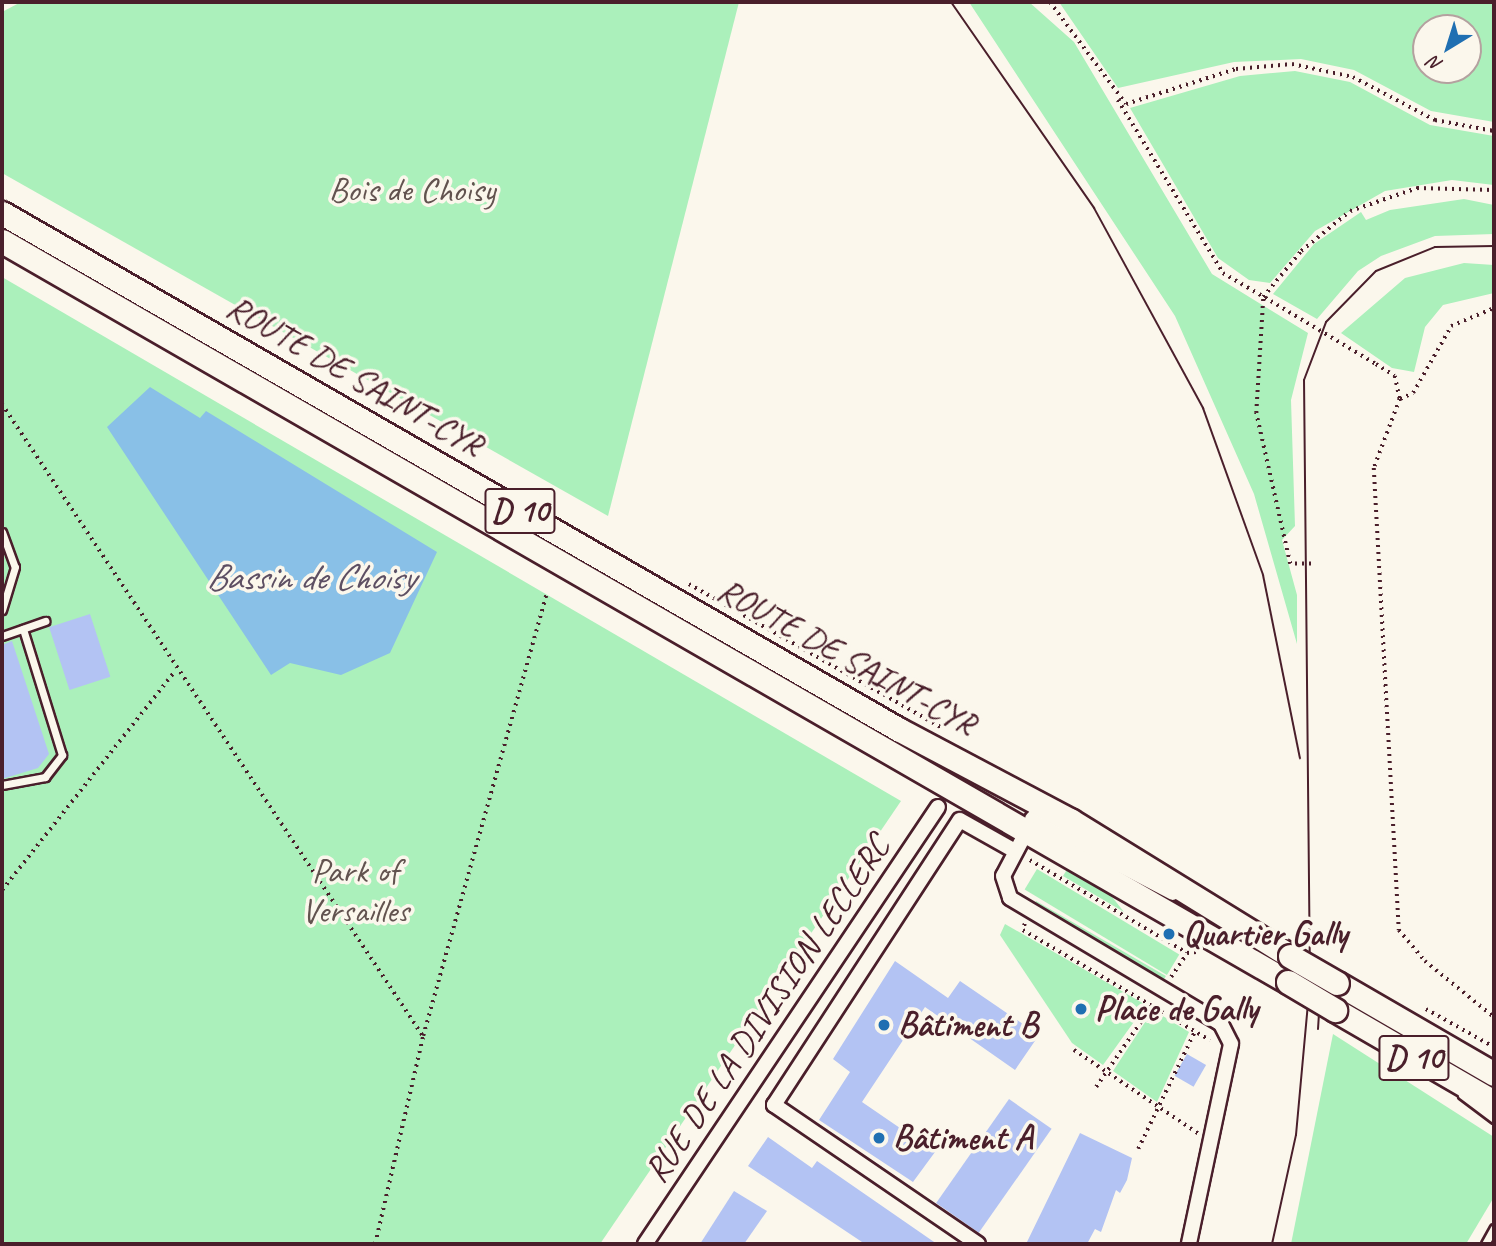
<!DOCTYPE html>
<meta charset="utf-8">
<style>
body{margin:0}
#map{position:relative;width:1496px;height:1246px;overflow:hidden;background:#fbf7ec;font-family:Caveat,sans-serif}
div>[style]{position:absolute}
[style*='--x']{left:calc(var(--x)*1px);top:calc(var(--y)*1px);width:calc(var(--w)*1px);rotate:calc(var(--a)*1deg)}
.green>*{inset:0;background:#abf0bb;transform-origin:0 0}
.water>*{inset:0;background:#89c0e7}
.building>*{inset:0;background:#b3c3f3;transform-origin:0 0}
.path>*{height:3.5px;margin-top:-1.75px;transform-origin:0;background:repeating-linear-gradient(90deg,#4a1f2b 0 2px,transparent 0 7px)}
.roads{filter:drop-shadow(2px 0 #4a1f2b) drop-shadow(-2px 0 #4a1f2b) drop-shadow(0 2px #4a1f2b) drop-shadow(0 -2px #4a1f2b)}
.service>*{height:7px;margin:-3.5px;padding:0 3.5px;transform-origin:3.5px;border-radius:3.5px;background:#fbf7ec}
.minor>*{height:14px;margin:-7px;padding:0 7px;transform-origin:7px;border-radius:7px;background:#fbf7ec}
.primary>*{height:23px;margin:-11.5px;padding:0 11.5px;transform-origin:11.5px;border-radius:11.5px;background:#fbf7ec}
.tram>*{height:2px;margin:-1px;padding:0 1px;transform-origin:1px;border-radius:1px;background:#4a1f2b}
.path-bridge>*{height:3.5px;margin-top:-1.75px;transform-origin:0;background:repeating-linear-gradient(90deg,#4a1f2b 0 2px,transparent 0 7px)}
.bridges{filter:drop-shadow(2px 0 #4a1f2b) drop-shadow(-2px 0 #4a1f2b) drop-shadow(0 2px #4a1f2b) drop-shadow(0 -2px #4a1f2b)}
.primary-bridge>*{height:23px;margin:-11.5px;padding:0 11.5px;transform-origin:11.5px;border-radius:11.5px;background:#fbf7ec}
.dots>*{width:19px;height:19px;translate:-50% -50%;box-sizing:border-box;border:4px solid #fbf7ec;border-radius:50%}
span{translate:-50% -50%;white-space:nowrap;text-align:center;line-height:1.15;-webkit-text-stroke:7px #fbf7ec;paint-order:stroke}
.shield-label span{padding:2px 5px;background:#fbf7ec;border:2px solid;border-radius:5px;-webkit-text-stroke-width:0}
.shield-label{font-size:33px;color:#4a1f2b;font-weight:700}
.park-label{font-size:35px;color:#62534f}
.street-label{font-size:35px;color:#4a1f2b}
.poi-label{font-size:35px;color:#4a1f2b;font-weight:700}
.left{translate:0 -50%;text-align:left}
.water-label{font-size:37px;color:#5d4f63;font-style:italic}
.frame{position:absolute;inset:0;border:4px solid #4a1f2b;pointer-events:none}
.north{position:absolute;left:1412px;top:14px;width:70px;height:70px;box-sizing:border-box;background:#fbf7ec;border:2px solid #b4a19f;border-radius:50%;rotate:218deg;font-size:19px;font-weight:700;line-height:28px;text-align:center;color:#4a1f2b}
.north::after{content:'';display:block;margin:auto;width:24px;height:32px;background:#1f6fb2;clip-path:polygon(50% 0,100% 100%,50% 72%,0 100%)}
</style>
<div id="map">
<div class="green">
<i style="clip-path:polygon(21px 2px,739px 2px,608px 516px,2px 173px,2px 12px)"></i>
<i style="clip-path:polygon(969px 2px,1029px 2px,1074px 42px,1212px 274px,1308px 333px,1291px 400px,1295px 526px,1282px 540px,1297px 595px,1297px 644px,1254px 494px,1175px 316px)"></i>
<i style="clip-path:polygon(evenodd,1059px 2px,1494px 2px,1494px 122px,1431px 111px,1354px 70px,1301px 59px,1234px 62px,1118px 88px,1059px 2px,1426px 28px,1468px 28px,1468px 70px,1426px 70px,1426px 28px)"></i>
<i style="clip-path:polygon(1295px 71px,1350px 82px,1430px 125px,1494px 136px,1494px 185px,1452px 180px,1385px 191px,1315px 231px,1270px 283px,1249px 280px,1218px 258px,1130px 108px,1240px 76px)"></i>
<i style="clip-path:polygon(1464px 199px,1494px 205px,1494px 234px,1435px 236px,1381px 256px,1358px 271px,1317px 319px,1273px 294px,1314px 244px,1361px 212px,1366px 220px,1390px 210px)"></i>
<i style="clip-path:polygon(1464px 263px,1494px 265px,1494px 293px,1443px 305px,1425px 327px,1414px 372px,1392px 368px,1341px 333px,1405px 278px)"></i>
<i style="clip-path:polygon(2px 277px,901px 801px,600px 1244px,2px 1244px)"></i>
<i style="clip-path:polygon(1068px 868px,1105px 888px,1124px 912px,1063px 876px)"></i>
<i style="left:1037px;top:869px;width:166px;height:24px;rotate:31deg"></i>
<i style="left:1036px;top:901px;width:150px;height:7px;rotate:30deg"></i>
<i style="clip-path:polygon(1005px 924px,1146px 1005px,1103px 1065px,1072px 1043px,1000px 935px)"></i>
<i style="clip-path:polygon(1153px 1010px,1189px 1032px,1157px 1102px,1113px 1071px)"></i>
<i style="clip-path:polygon(1333px 1034px,1494px 1137px,1494px 1197px,1466px 1244px,1291px 1244px)"></i>
</div>
<div class="water">
<i style="clip-path:polygon(150px 387px,200px 418px,206px 411px,437px 552px,390px 653px,341px 675px,290px 663px,271px 675px,107px 427px)"></i>
</div>
<div class="building">
<i style="left:90px;top:614px;width:66px;height:43px;rotate:72deg"></i>
<i style="clip-path:polygon(12px 641px,49px 754px,38px 768px,2px 779px,2px 645px)"></i>
<i style="clip-path:polygon(895px 961px,948px 998px,960px 981px,1039px 1035px,1015px 1070px,925px 1007px,862px 1102px,935px 1152px,913px 1182px,819px 1120px,850px 1072px,833px 1059px)"></i>
<i style="left:1187px;top:1054px;width:22px;height:25px;rotate:30deg"></i>
<i style="left:1009px;top:1099px;width:52px;height:127px;rotate:35deg"></i>
<i style="clip-path:polygon(1080px 1133px,1132px 1158px,1127px 1180px,1120px 1193px,1116px 1190px,1101px 1232px,1095px 1229px,1087px 1244px,1026px 1244px)"></i>
<i style="clip-path:polygon(768px 1137px,812px 1168px,817px 1161px,937px 1244px,865px 1244px,748px 1166px)"></i>
<i style="clip-path:polygon(734px 1191px,767px 1211px,744px 1244px,700px 1244px)"></i>
</div>
<div class="path">
<i style="--x:1050;--y:2;--w:127;--a:53.3"></i>
<i style="--x:1126;--y:104;--w:115;--a:-17.7"></i>
<i style="--x:1236;--y:69;--w:56;--a:-5.1"></i>
<i style="--x:1292;--y:64;--w:62;--a:12"></i>
<i style="--x:1353;--y:77;--w:93;--a:27.7"></i>
<i style="--x:1435;--y:120;--w:60;--a:10.6"></i>
<i style="--x:1118;--y:100;--w:202;--a:58.7"></i>
<i style="--x:1223;--y:273;--w:56;--a:30.3"></i>
<i style="--x:1376;--y:364;--w:22;--a:32"></i>
<i style="--x:1395;--y:376;--w:24;--a:78"></i>
<i style="--x:1400;--y:399;--w:74;--a:110.6"></i>
<i style="--x:1374;--y:468;--w:463;--a:86.9"></i>
<i style="--x:1399;--y:930;--w:40;--a:50"></i>
<i style="--x:1425;--y:961;--w:89;--a:39.1"></i>
<i style="--x:1400;--y:399;--w:14;--a:-25"></i>
<i style="--x:1413;--y:393;--w:77;--a:-60.4"></i>
<i style="--x:1451;--y:326;--w:47;--a:-22.7"></i>
<i style="--x:2;--y:404;--w:759;--a:56.33"></i>
<i style="--x:1311;--y:564;--w:21;--a:180"></i>
<i style="--x:1290;--y:564;--w:155;--a:-102.7"></i>
<i style="--x:1256;--y:413;--w:116;--a:-86.5"></i>
<i style="--x:1263;--y:297;--w:60;--a:-50.4"></i>
<i style="--x:1301;--y:251;--w:63;--a:-39.2"></i>
<i style="--x:1350;--y:211;--w:71;--a:-18.9"></i>
<i style="--x:1417;--y:188;--w:77;--a:1.5"></i>
<i style="--x:689;--y:584;--w:293;--a:29.6"></i>
<i style="--x:1030;--y:860;--w:182;--a:30.6"></i>
<i style="--x:1187;--y:953;--w:9;--a:-6"></i>
<i style="--x:2;--y:890;--w:279;--a:-51.7"></i>
<i style="--x:1025;--y:924;--w:6;--a:108"></i>
<i style="--x:1023;--y:930;--w:217;--a:30.5"></i>
<i style="--x:1171;--y:977;--w:29;--a:-56"></i>
<i style="--x:1426;--y:1009;--w:78;--a:29.2"></i>
<i style="--x:1074;--y:1050;--w:151;--a:33.9"></i>
<i style="--x:1096;--y:1087;--w:101;--a:-55.5"></i>
<i style="--x:1138;--y:1149;--w:131;--a:-64.2"></i>
<i style="--x:375;--y:1244;--w:213;--a:-77"></i>
<i style="--x:423;--y:1036;--w:459;--a:-74.4"></i>
</div>
<div class="roads">
<div class="service">
<i style="--x:2;--y:532;--w:37;--a:70"></i>
<i style="--x:15;--y:567;--w:45;--a:106.8"></i>
<i style="--x:2;--y:636;--w:46;--a:-19.2"></i>
<i style="--x:2;--y:785;--w:44;--a:-10.5"></i>
<i style="--x:45;--y:777;--w:28;--a:-52"></i>
<i style="--x:62;--y:755;--w:132;--a:-107.2"></i>
<i style="--x:1462;--y:1095;--w:40;--a:37"></i>
<i style="--x:1485;--y:1244;--w:18;--a:-61"></i>
</div>
<div class="minor">
<i style="--x:1041;--y:804;--w:81;--a:117.8"></i>
<i style="--x:1003;--y:876;--w:23;--a:72"></i>
<i style="--x:1010;--y:898;--w:246;--a:30.8"></i>
<i style="--x:1221;--y:1024;--w:22;--a:63"></i>
<i style="--x:1231;--y:1044;--w:204;--a:101.9"></i>
<i style="--x:1032;--y:819;--w:159;--a:27.7"></i>
<i style="--x:645;--y:1244;--w:526;--a:-56.16"></i>
<i style="--x:978;--y:1244;--w:247;--a:-145.7"></i>
<i style="--x:774;--y:1105;--w:340;--a:-56.9"></i>
<i style="--x:960;--y:820;--w:63;--a:29.4"></i>
</div>
<div class="primary">
<i style="--x:2;--y:213;--w:1034;--a:29.94"></i>
<i style="--x:898;--y:729;--w:195;--a:27.9"></i>
<i style="--x:1070;--y:820;--w:259;--a:31.7"></i>
<i style="--x:2;--y:241;--w:1484;--a:29.95"></i>
<i style="--x:1337;--y:983;--w:181;--a:30.1"></i>
<i style="--x:1335;--y:1010;--w:184;--a:30.1"></i>
</div>
</div>
<div class="tram">
<i style="--x:951;--y:2;--w:251;--a:55.2"></i>
<i style="--x:1094;--y:208;--w:228;--a:61.4"></i>
<i style="--x:1203;--y:408;--w:177;--a:70.2"></i>
<i style="--x:1263;--y:575;--w:187;--a:78.6"></i>
<i style="--x:1318;--y:1029;--w:48;--a:-86.4"></i>
<i style="--x:1272;--y:1244;--w:112;--a:-77.6"></i>
<i style="--x:1296;--y:1135;--w:154;--a:-84.8"></i>
<i style="--x:1310;--y:982;--w:602;--a:-90.57"></i>
<i style="--x:1304;--y:380;--w:62;--a:-69.2"></i>
<i style="--x:1326;--y:322;--w:71;--a:-45.6"></i>
<i style="--x:1376;--y:271;--w:64;--a:-22.1"></i>
<i style="--x:1435;--y:247;--w:59;--a:-1"></i>
</div>
<div class="path-bridge">
<i style="--x:1271;--y:301;--w:122;--a:31"></i>
</div>
<div class="bridges">
<div class="primary-bridge">
<i style="--x:1290;--y:956;--w:54;--a:29.9"></i>
<i style="--x:1288;--y:982;--w:55;--a:30.8"></i>
</div>
</div>
<div class="dots">
<i style="left:1169px;top:934px;background:#1f6fb2"></i>
<i style="left:1081px;top:1009px;background:#1f6fb2"></i>
<i style="left:884px;top:1025px;background:#1f6fb2"></i>
<i style="left:879px;top:1138px;background:#1f6fb2"></i>
</div>
<div class="shield-label">
<span style="left:520px;top:511px">D 10</span>
<span style="left:1414px;top:1058px">D 10</span>
</div>
<div class="park-label">
<span style="left:412px;top:190px">Bois de Choisy</span>
<span style="left:355px;top:891px">Park of<br>Versailles</span>
</div>
<div class="street-label">
<span style="left:355px;top:376px;rotate:30deg">ROUTE DE SAINT-CYR</span>
<span style="left:847px;top:657px;rotate:29deg">ROUTE DE SAINT-CYR</span>
<span style="left:767px;top:1009px;rotate:-56deg">RUE DE LA DIVISION LECLERC</span>
</div>
<div class="poi-label">
<span class="left" style="left:1183px;top:934px">Quartier Gally</span>
<span class="left" style="left:1095px;top:1009px">Place de Gally</span>
<span class="left" style="left:898px;top:1025px">Bâtiment B</span>
<span class="left" style="left:893px;top:1138px">Bâtiment A</span>
</div>
<div class="water-label">
<span style="left:310px;top:577px">Bassin de Choisy</span>
</div>
<div class="frame"></div>
<div class="north">N</div>
</div>
